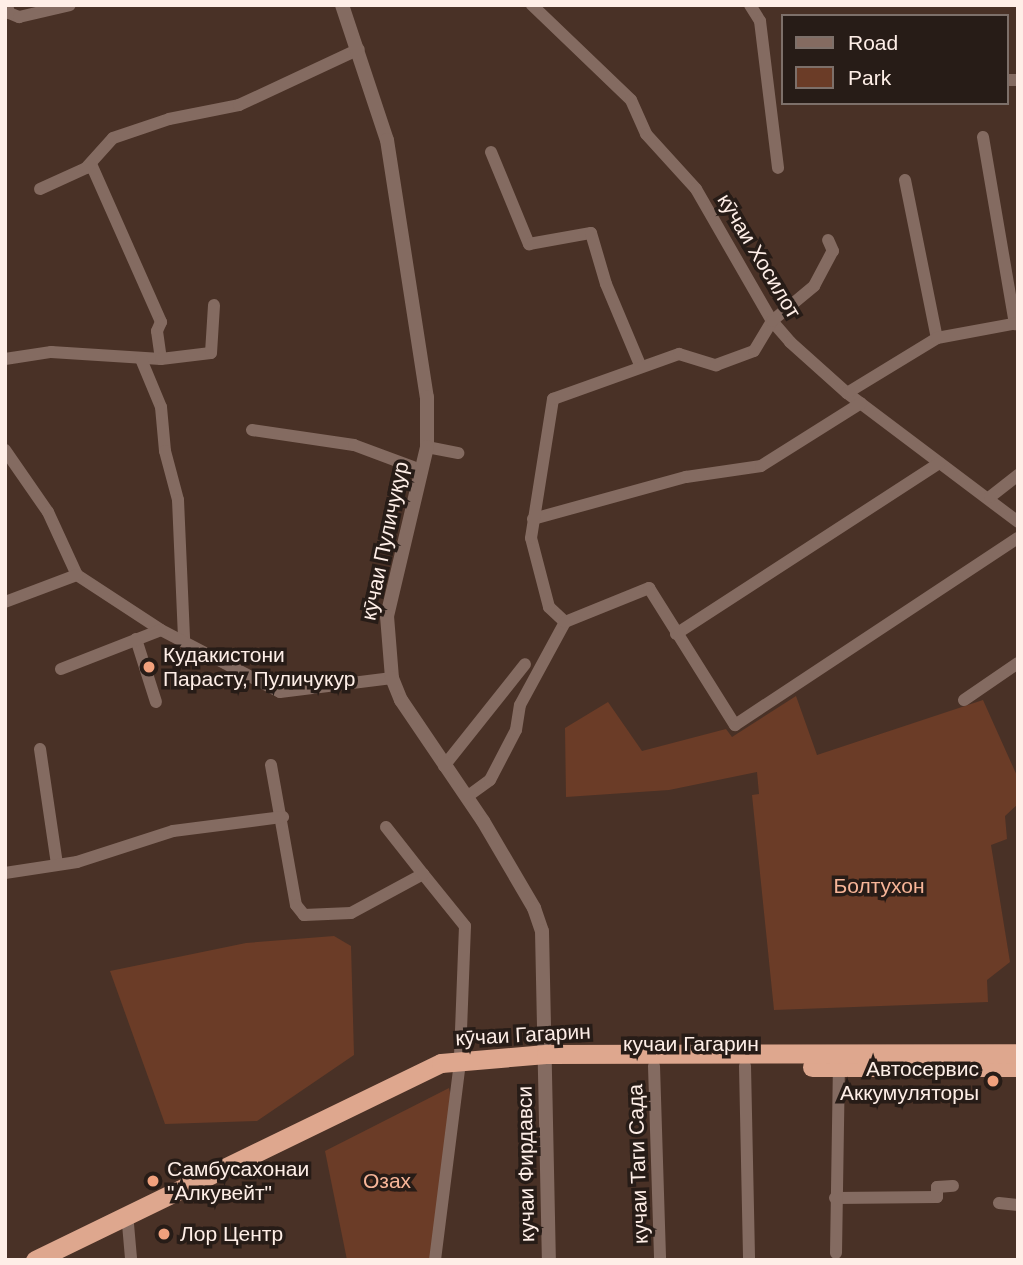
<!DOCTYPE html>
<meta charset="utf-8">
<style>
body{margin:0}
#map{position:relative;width:1023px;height:1265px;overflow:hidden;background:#493126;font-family:Arial,sans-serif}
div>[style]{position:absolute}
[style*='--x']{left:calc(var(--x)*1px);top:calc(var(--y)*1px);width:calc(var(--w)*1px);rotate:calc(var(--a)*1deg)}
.green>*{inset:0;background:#6b3c27}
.minor>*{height:12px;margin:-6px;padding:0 6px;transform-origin:6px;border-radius:6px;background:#846b61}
.tertiary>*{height:14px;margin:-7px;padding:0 7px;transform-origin:7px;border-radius:7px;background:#846b61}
.trunk>*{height:19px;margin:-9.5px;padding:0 9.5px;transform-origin:9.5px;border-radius:9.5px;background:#dea78e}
.dots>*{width:19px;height:19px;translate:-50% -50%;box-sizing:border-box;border:4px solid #271c17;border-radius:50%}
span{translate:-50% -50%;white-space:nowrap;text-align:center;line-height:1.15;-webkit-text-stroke:7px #271c17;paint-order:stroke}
.street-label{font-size:21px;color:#feeee7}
.poi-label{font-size:21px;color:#feeee7}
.left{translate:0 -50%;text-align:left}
.right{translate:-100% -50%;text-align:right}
.park-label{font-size:21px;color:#f7b598}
.frame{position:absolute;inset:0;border:7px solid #feeee7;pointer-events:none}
.legend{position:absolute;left:781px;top:14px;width:228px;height:91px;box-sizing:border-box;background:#271c17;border:2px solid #7d706a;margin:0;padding:9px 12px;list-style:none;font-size:21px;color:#feeee7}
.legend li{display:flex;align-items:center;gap:14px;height:35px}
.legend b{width:35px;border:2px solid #7d706a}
</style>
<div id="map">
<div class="green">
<i style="clip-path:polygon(796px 696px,817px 755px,983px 700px,1018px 778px,1018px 804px,1005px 816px,1007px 839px,991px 845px,1010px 962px,987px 980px,988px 1002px,774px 1010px,752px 795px,759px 794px,757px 772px,669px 790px,566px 797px,565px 728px,608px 702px,642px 751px,726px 729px,732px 737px)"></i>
<i style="clip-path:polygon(334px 936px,351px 946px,354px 1055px,257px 1121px,165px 1124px,110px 971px,246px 943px)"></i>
<i style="clip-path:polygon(449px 1088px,453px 1106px,432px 1258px,347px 1260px,325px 1151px)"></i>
</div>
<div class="minor">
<i style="--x:7;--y:5;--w:8;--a:76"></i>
<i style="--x:9;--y:13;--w:11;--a:22"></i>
<i style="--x:19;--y:17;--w:52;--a:-13.2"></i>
<i style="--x:532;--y:5;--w:137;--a:43.8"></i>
<i style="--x:631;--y:100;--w:37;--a:66"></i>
<i style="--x:646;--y:134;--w:74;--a:47.7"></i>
<i style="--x:696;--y:189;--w:152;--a:60.1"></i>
<i style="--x:772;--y:321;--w:28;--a:49"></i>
<i style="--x:790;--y:342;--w:76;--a:41.8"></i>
<i style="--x:847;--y:393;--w:214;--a:37"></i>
<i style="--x:750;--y:5;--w:19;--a:58"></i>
<i style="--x:760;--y:21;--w:148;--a:83"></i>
<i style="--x:1007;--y:80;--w:11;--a:0"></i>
<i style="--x:983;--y:137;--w:190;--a:80.3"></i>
<i style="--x:491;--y:152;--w:100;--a:67.6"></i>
<i style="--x:529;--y:244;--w:63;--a:-10.1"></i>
<i style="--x:591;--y:233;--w:53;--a:73.6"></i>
<i style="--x:606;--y:284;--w:88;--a:67.2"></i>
<i style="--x:91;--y:164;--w:173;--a:66.1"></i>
<i style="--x:161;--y:322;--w:10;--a:114"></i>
<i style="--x:157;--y:331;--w:28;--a:82"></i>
<i style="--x:905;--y:180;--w:161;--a:78.6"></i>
<i style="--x:40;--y:189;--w:51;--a:-24.5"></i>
<i style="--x:86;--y:168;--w:40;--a:-48"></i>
<i style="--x:113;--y:138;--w:59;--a:-18.7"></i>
<i style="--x:169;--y:119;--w:71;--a:-11.3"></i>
<i style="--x:239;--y:105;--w:132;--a:-25"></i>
<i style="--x:5;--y:359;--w:47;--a:-8.7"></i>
<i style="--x:51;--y:352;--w:110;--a:3.6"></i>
<i style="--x:161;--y:359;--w:50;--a:-6.8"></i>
<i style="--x:211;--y:353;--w:48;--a:-86.4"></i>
<i style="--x:141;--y:359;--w:52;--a:67.4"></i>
<i style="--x:161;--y:407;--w:44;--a:84.8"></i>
<i style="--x:165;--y:451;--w:51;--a:75.1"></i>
<i style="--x:178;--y:500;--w:138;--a:87.5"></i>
<i style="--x:847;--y:393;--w:105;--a:-31.4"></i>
<i style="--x:937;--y:338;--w:82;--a:-10.5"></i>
<i style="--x:252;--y:430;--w:103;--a:8.4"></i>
<i style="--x:354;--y:445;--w:72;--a:20.5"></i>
<i style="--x:427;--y:447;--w:32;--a:11"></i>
<i style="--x:5;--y:450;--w:75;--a:55.3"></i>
<i style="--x:48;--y:512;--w:69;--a:65.3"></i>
<i style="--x:77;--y:575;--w:100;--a:33.2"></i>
<i style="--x:161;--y:630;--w:134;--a:27.5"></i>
<i style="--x:280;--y:692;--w:113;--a:-7.1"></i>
<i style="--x:990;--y:497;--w:36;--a:-38"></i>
<i style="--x:533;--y:519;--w:159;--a:-15.4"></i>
<i style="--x:686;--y:477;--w:76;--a:-8.3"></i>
<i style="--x:761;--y:466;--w:118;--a:-32.2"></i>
<i style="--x:5;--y:602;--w:77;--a:-20.6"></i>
<i style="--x:565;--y:622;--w:22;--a:-137"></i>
<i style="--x:549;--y:607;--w:71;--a:-104.6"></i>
<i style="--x:531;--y:538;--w:141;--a:-81"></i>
<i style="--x:553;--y:399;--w:134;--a:-19.7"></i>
<i style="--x:679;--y:354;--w:39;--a:17"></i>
<i style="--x:716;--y:365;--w:40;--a:-20.2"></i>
<i style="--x:754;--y:351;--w:35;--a:-59"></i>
<i style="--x:772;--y:321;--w:55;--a:-39.8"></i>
<i style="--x:814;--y:286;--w:40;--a:-62"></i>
<i style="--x:833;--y:251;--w:12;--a:-114"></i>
<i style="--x:676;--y:634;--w:314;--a:-33"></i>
<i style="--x:136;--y:639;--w:66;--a:72.4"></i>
<i style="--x:61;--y:669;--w:107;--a:-21.3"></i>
<i style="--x:964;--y:700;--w:65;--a:-34.4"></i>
<i style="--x:40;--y:749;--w:116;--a:81.6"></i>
<i style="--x:271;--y:765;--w:142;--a:79.9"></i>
<i style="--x:296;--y:905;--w:13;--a:51"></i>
<i style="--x:304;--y:915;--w:47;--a:-2.4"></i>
<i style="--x:351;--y:913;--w:82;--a:-28.4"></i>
<i style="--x:423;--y:874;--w:67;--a:51.1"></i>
<i style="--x:465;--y:926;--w:133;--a:92.2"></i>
<i style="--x:444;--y:766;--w:130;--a:-51.5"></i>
<i style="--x:468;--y:796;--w:27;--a:-36"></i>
<i style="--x:490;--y:780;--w:56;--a:-62.5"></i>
<i style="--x:516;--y:730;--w:25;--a:-81"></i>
<i style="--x:520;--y:705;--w:94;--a:-61.5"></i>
<i style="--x:565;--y:622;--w:91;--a:-22"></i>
<i style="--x:649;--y:588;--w:162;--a:57.9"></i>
<i style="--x:735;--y:725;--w:339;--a:-33.5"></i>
<i style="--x:386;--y:827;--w:60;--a:51.8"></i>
<i style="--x:5;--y:873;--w:73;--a:-8.7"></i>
<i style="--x:77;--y:862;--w:101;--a:-17.9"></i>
<i style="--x:173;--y:831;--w:111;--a:-7.3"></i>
<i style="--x:654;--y:1066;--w:194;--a:88.2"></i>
<i style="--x:745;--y:1066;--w:194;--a:88.8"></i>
<i style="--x:835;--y:1198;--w:102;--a:-0.6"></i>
<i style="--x:937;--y:1197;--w:10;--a:-90"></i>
<i style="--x:937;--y:1187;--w:16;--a:-4"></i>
<i style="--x:999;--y:1203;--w:19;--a:6"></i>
<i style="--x:128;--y:1224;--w:36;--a:85"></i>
<i style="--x:836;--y:1253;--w:186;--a:-89.1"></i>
<i style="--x:435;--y:1260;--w:191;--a:-82.8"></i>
</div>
<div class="tertiary">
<i style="--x:342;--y:5;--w:142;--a:71.6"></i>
<i style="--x:387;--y:140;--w:260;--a:81.2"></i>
<i style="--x:427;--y:397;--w:50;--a:90"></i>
<i style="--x:427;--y:447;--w:174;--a:103.3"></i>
<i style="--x:387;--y:616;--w:62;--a:85.4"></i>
<i style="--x:392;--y:678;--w:24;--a:68"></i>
<i style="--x:401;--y:700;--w:146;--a:55.9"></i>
<i style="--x:483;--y:821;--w:101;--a:59.6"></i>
<i style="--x:534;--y:908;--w:24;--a:71"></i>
<i style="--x:542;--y:931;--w:329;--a:88.8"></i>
</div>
<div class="trunk">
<i style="--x:812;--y:1067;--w:206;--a:0"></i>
<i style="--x:35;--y:1260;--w:451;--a:-25.9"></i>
<i style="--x:441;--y:1063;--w:105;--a:-4.9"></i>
<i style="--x:546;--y:1054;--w:472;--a:-0.1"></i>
</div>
<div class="dots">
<i style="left:149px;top:667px;background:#f1a17d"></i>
<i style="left:993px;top:1081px;background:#f1a17d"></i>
<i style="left:153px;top:1181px;background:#f1a17d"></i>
<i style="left:164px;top:1234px;background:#f1a17d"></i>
</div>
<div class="street-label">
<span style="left:759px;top:256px;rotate:59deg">кӯчаи Хосилот</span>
<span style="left:385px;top:541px;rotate:-78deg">кӯчаи Пуличуқур</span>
<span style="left:523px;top:1035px;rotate:-3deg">кӯчаи Гагарин</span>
<span style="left:691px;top:1044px">кучаи Гагарин</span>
<span style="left:526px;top:1164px;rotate:-91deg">кучаи Фирдавси</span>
<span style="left:638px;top:1164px;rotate:-92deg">кучаи Таги Сада</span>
</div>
<div class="poi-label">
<span class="left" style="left:163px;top:667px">Кудакистони<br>Парасту, Пуличукур</span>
<span class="right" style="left:979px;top:1081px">Автосервис<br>Аккумуляторы</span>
<span class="left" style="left:167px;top:1181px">Самбусахонаи<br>"Алкувейт"</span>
<span class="left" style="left:180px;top:1234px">Лор Центр</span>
</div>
<div class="park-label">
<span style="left:879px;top:886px">Болтухон</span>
<span style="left:387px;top:1181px">Озах</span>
</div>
<div class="frame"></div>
<ul class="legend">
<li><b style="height:9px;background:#846b61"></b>Road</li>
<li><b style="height:19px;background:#6b3c27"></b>Park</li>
</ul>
</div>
